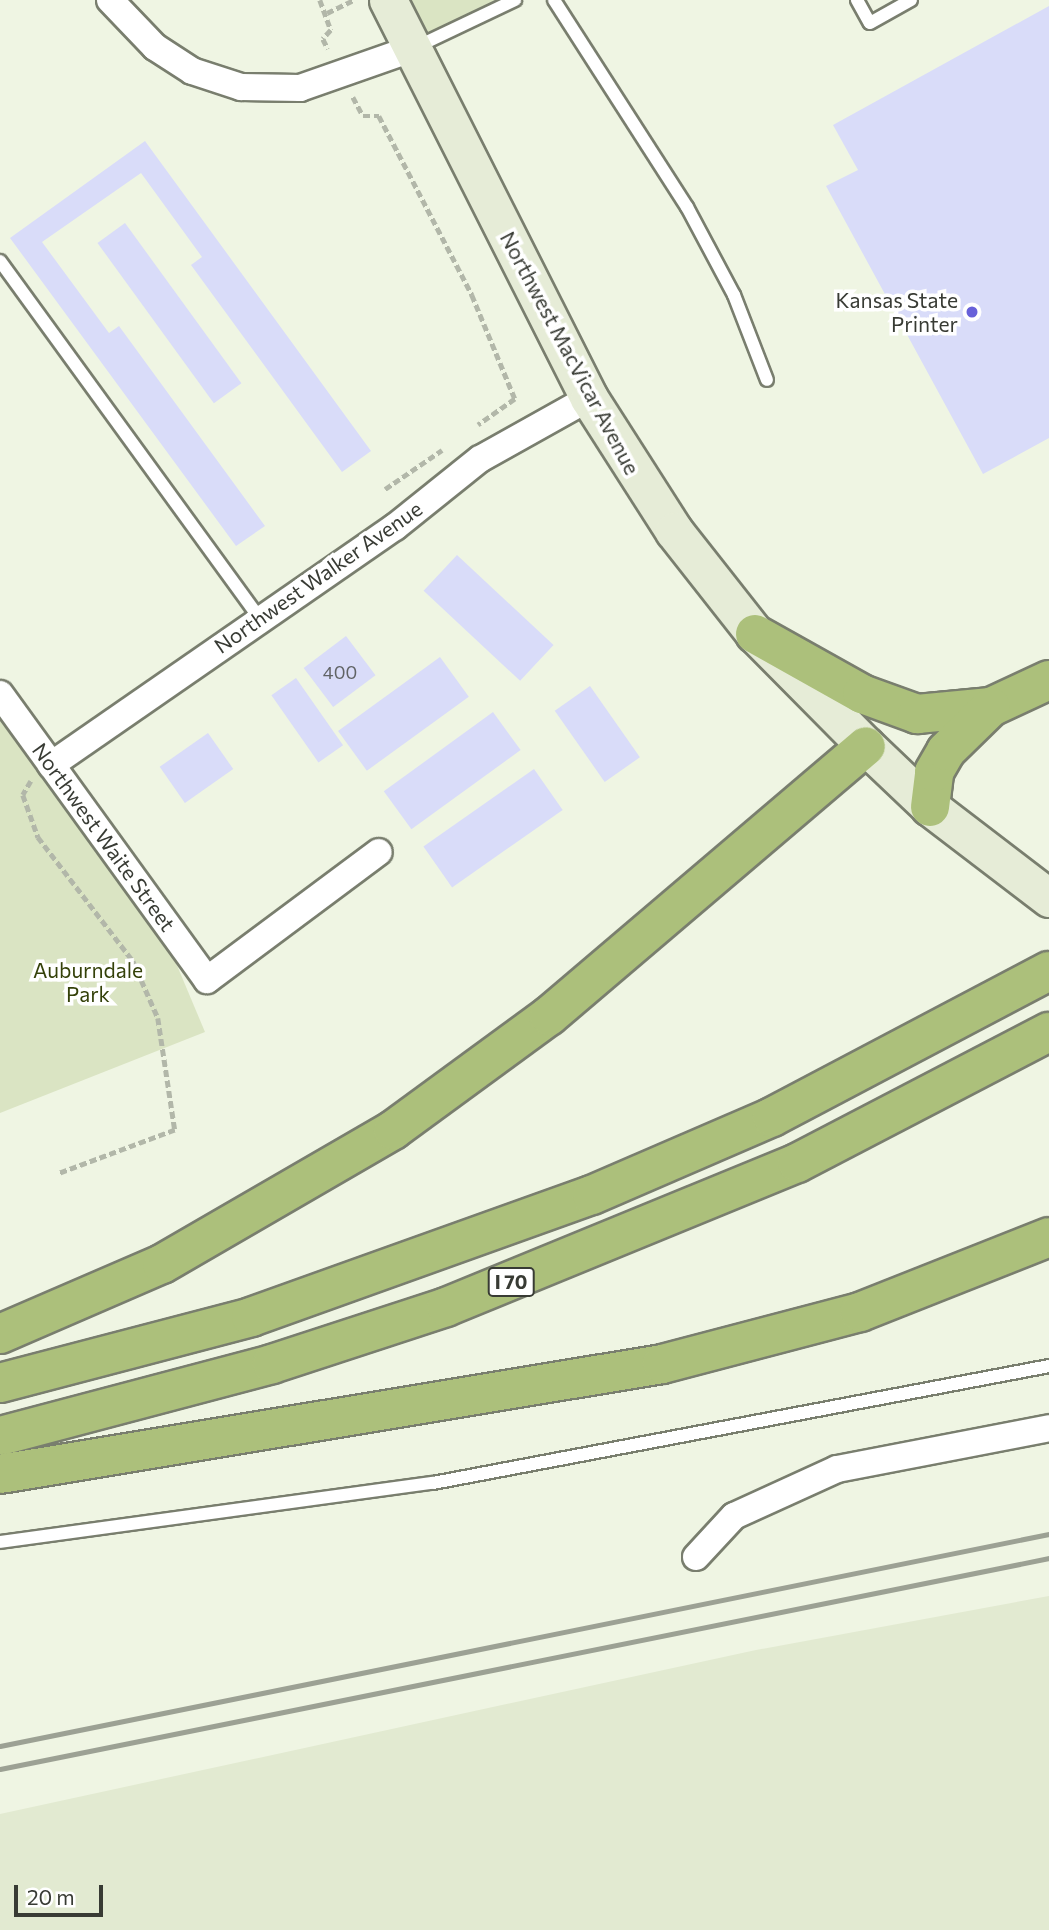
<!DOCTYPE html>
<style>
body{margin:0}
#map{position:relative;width:1049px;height:1930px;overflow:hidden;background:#eff5e3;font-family:Commissioner,sans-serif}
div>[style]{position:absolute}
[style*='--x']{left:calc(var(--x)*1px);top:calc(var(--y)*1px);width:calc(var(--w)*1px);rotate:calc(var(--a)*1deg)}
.built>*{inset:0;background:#e2ead1}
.green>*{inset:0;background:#dae4c3}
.building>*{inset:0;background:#d9dcf9;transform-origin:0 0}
.path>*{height:4.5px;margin-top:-2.25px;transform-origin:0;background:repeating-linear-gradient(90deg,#b2b7a9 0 7px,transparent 0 10.5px)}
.roads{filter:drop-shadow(2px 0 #797e6e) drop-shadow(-2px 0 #797e6e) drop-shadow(0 2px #797e6e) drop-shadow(0 -2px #797e6e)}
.service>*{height:12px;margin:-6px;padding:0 6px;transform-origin:6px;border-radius:6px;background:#fff}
.minor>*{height:26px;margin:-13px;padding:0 13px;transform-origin:13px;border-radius:13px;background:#fff}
.secondary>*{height:37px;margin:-18.5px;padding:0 18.5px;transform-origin:18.5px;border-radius:18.5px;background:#e6ecd7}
.motorway>*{height:38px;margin:-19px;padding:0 19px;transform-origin:19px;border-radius:19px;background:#acc07b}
.rail>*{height:5px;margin:-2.5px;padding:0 2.5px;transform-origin:2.5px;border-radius:2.5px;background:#9ca194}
.dots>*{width:19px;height:19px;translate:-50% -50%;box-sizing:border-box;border:4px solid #fff;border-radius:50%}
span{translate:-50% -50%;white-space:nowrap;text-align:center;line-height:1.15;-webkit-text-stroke:7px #fff;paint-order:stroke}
.number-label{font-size:18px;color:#606365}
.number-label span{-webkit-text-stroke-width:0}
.shield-label span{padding:2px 5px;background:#fff;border:2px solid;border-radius:5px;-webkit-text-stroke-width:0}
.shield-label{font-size:19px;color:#383b34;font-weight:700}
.poi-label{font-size:21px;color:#383b34}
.right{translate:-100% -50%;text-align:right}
.street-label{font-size:21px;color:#383b34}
.park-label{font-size:21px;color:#344109}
.scale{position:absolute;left:14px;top:1885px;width:89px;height:32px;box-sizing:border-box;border:4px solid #383b34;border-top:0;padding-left:9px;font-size:21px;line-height:24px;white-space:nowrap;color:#383b34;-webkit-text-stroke:5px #fff;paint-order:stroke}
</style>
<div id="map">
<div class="built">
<i style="clip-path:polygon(1049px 1596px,1049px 1930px,0 1930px,0 1814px,756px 1650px)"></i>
</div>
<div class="green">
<i style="clip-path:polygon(386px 0,503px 0,414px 48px)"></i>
<i style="clip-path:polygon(0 712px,168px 944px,205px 1032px,0 1113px)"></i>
</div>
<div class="building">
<i style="clip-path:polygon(1049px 6px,1049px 438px,983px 474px,826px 186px,858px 170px,833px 125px)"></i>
<i style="clip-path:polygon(145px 141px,371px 451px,342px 472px,191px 265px,202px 257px,141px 173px,42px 242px,109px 333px,119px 326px,265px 526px,236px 546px,10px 238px)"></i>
<i style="left:125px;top:223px;width:198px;height:34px;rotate:54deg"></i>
<i style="left:457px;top:555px;width:132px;height:49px;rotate:43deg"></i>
<i style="left:346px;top:636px;width:49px;height:53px;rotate:53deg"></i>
<i style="left:440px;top:657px;width:49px;height:126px;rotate:54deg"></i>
<i style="left:296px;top:678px;width:82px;height:30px;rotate:55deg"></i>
<i style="left:590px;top:686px;width:87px;height:43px;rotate:55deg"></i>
<i style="left:493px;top:712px;width:47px;height:135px;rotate:54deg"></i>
<i style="left:208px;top:733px;width:44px;height:59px;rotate:55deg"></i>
<i style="left:534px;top:769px;width:50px;height:135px;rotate:55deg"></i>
</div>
<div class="path">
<i style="--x:320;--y:0;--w:32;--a:70"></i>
<i style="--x:331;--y:30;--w:12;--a:132"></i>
<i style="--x:323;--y:39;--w:11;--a:63"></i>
<i style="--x:327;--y:13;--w:30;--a:-26"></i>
<i style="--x:353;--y:97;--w:21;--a:62"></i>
<i style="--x:363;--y:116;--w:16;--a:0"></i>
<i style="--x:379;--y:116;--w:202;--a:62.5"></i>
<i style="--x:472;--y:295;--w:113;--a:67.5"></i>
<i style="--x:515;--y:399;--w:45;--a:144.9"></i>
<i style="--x:385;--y:489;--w:69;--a:-34.4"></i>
<i style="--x:31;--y:781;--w:16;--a:120"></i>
<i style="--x:23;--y:795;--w:45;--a:70.3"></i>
<i style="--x:38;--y:837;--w:156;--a:52.5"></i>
<i style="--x:133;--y:961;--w:62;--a:66.3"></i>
<i style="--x:158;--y:1018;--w:113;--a:81.4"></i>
<i style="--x:175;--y:1130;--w:123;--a:159.5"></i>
</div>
<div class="roads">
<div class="service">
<i style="--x:554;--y:0;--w:246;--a:57.3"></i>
<i style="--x:687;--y:207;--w:100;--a:61.9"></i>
<i style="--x:734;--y:295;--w:91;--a:68.8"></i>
<i style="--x:857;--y:0;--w:26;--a:61"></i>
<i style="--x:870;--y:23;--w:47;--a:-29.3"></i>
<i style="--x:414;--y:48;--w:112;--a:-25.4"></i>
<i style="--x:0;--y:261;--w:441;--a:54"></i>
<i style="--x:0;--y:1542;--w:437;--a:-7.8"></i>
<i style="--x:433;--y:1483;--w:627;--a:-10.75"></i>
</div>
<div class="minor">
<i style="--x:110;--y:0;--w:65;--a:46.2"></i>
<i style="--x:155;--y:47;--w:44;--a:33"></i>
<i style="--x:192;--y:71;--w:52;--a:18.1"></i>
<i style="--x:241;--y:87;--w:59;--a:1"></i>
<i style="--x:300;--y:88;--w:121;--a:-19.3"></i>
<i style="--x:0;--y:694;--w:353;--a:54.1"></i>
<i style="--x:207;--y:980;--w:214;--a:-36.7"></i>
<i style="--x:51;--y:765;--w:418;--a:-34.7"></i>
<i style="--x:395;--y:527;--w:109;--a:-38.7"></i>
<i style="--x:480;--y:459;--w:125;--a:-29.2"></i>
<i style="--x:696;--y:1557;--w:56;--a:-47.2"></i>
<i style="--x:734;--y:1516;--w:113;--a:-24.5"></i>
<i style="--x:837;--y:1469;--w:216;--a:-10.9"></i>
</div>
<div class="secondary">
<i style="--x:388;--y:0;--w:446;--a:63.2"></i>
<i style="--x:589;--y:398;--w:158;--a:57.4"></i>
<i style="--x:674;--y:531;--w:131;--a:51.8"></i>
<i style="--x:755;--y:634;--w:158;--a:45.3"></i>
<i style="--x:866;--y:746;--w:88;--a:43.6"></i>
<i style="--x:930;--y:807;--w:150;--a:37.4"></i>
</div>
<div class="motorway">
<i style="--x:755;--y:634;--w:123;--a:29.3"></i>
<i style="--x:862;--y:694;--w:59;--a:20"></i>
<i style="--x:917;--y:714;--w:74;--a:-5.4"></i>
<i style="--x:991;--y:707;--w:64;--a:-25"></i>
<i style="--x:930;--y:807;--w:35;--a:-83"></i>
<i style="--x:934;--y:772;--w:24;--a:-60"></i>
<i style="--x:946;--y:751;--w:63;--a:-44.4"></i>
<i style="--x:0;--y:1334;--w:176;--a:-23.4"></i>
<i style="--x:162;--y:1264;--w:267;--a:-30.1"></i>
<i style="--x:393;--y:1130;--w:193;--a:-36.2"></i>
<i style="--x:549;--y:1016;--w:416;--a:-40.4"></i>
<i style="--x:0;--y:1383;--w:260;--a:-14.7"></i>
<i style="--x:251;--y:1317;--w:362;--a:-19.7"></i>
<i style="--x:592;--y:1195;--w:196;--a:-23.4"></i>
<i style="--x:772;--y:1117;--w:313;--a:-27.8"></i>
<i style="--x:0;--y:1436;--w:281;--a:-14.8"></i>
<i style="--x:272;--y:1364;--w:183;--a:-18.1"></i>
<i style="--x:446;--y:1307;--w:379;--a:-22.3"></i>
<i style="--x:797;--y:1163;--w:284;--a:-27.5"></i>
<i style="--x:0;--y:1474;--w:671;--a:-9.43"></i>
<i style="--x:662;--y:1364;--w:205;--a:-14.7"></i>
<i style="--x:860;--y:1312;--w:203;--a:-21.6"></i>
</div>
</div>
<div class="rail">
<i style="--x:0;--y:1746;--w:1070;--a:-11.43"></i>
<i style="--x:0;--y:1769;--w:1070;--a:-11.37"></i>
</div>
<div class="dots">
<i style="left:972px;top:312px;background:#6760d9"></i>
</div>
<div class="number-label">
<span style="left:340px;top:672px">400</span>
</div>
<div class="shield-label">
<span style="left:511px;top:1282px">I 70</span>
</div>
<div class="poi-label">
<span class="right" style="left:958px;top:312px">Kansas State<br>Printer</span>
</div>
<div class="street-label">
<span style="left:570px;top:353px;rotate:62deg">Northwest MacVicar Avenue</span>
<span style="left:318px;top:577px;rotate:-35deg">Northwest Walker Avenue</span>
<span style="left:104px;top:837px;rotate:54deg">Northwest Waite Street</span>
</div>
<div class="park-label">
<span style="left:88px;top:982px">Auburndale<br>Park</span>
</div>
<div class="scale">20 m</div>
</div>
